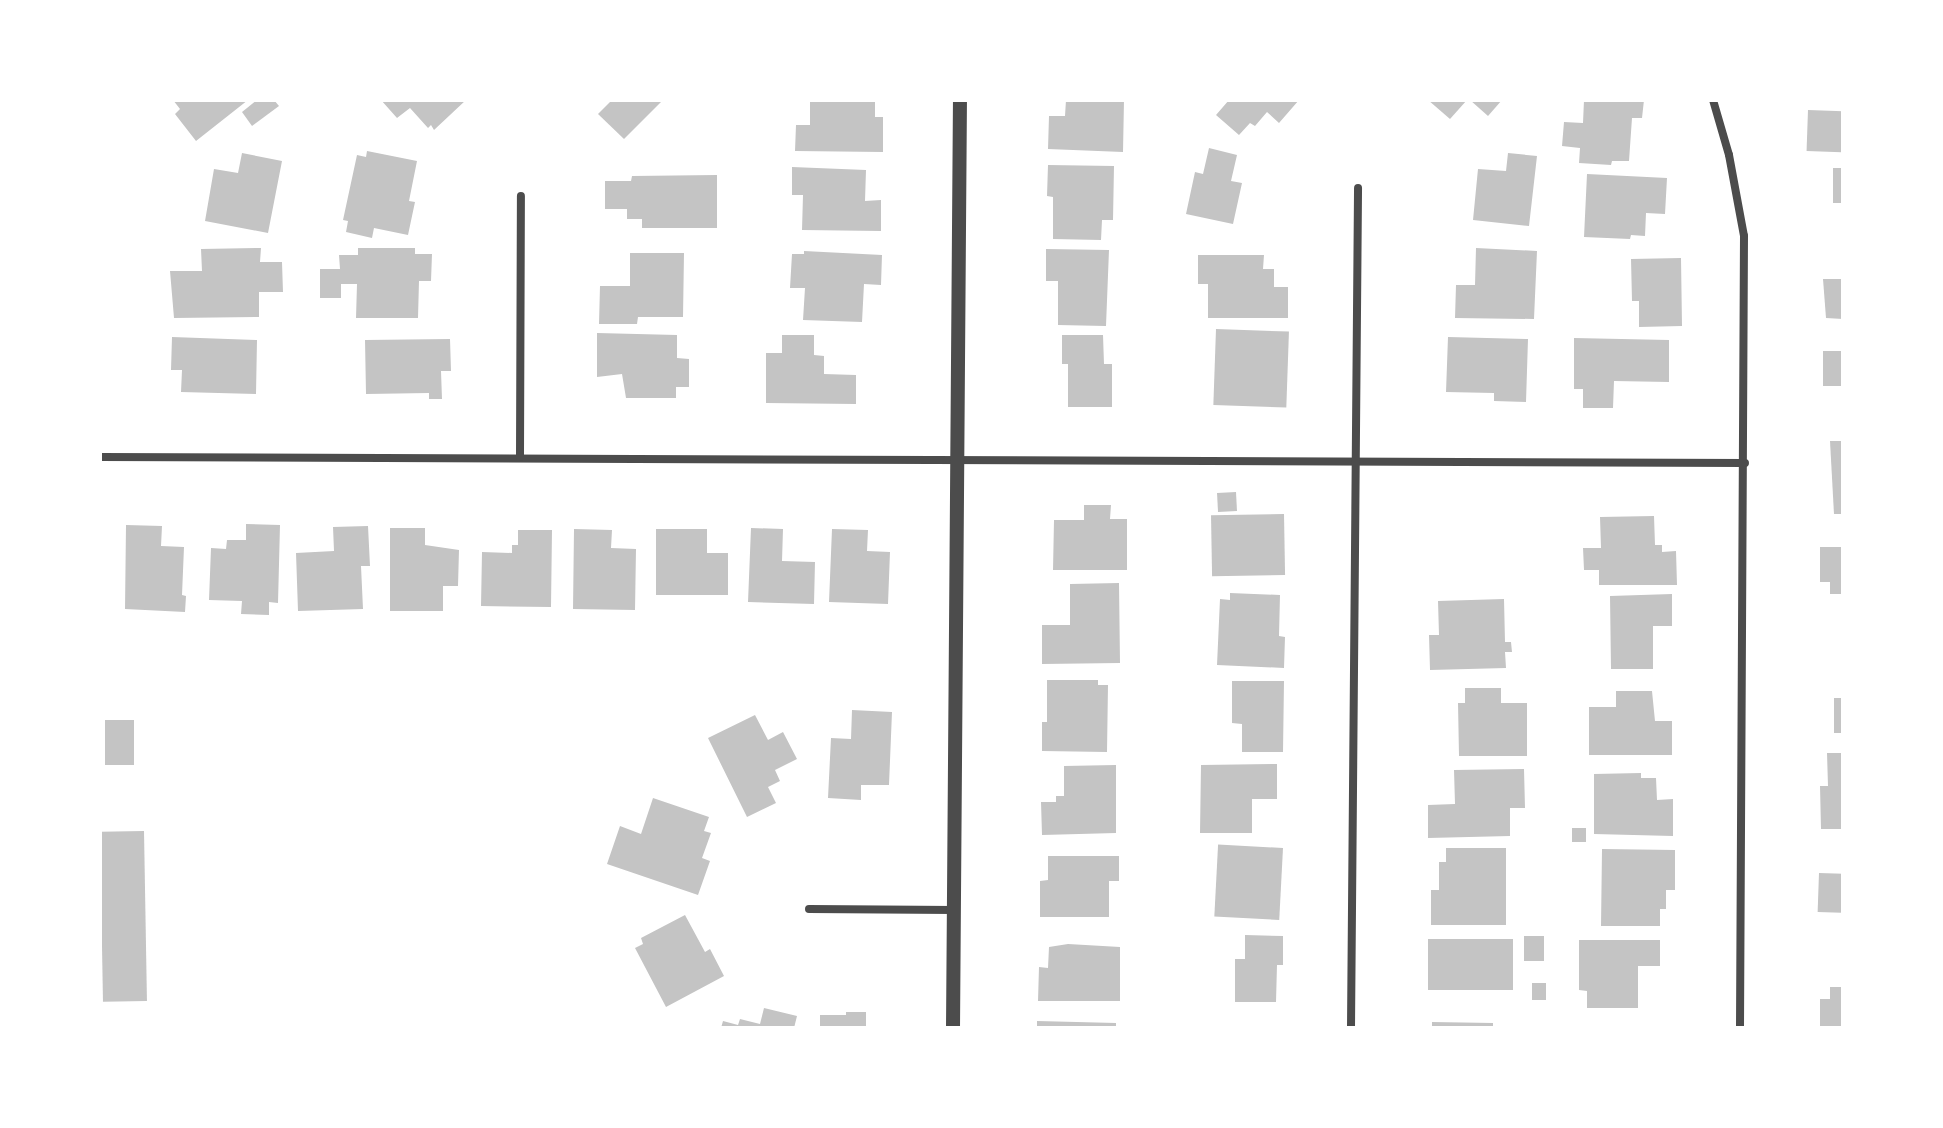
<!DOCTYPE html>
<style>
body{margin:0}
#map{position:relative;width:1943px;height:1128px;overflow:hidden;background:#fff;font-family:Signika,sans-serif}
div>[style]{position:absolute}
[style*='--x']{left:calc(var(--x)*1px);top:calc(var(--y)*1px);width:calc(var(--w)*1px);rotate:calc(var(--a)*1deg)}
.building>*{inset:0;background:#c4c4c4;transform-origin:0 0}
.minor>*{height:8px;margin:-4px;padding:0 4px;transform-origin:4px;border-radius:4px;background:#4c4c4c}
.tertiary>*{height:14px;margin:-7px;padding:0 7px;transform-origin:7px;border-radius:7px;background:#4c4c4c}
span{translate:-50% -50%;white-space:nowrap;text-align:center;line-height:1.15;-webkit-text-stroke:6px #fff;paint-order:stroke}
.frame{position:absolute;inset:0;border:102px solid #fff;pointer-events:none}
</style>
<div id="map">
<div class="building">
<i style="clip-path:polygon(173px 100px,248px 100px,196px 141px,175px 114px,180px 109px)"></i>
<i style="clip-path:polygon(257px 100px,274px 100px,279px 106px,252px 126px,242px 112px)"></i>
<i style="clip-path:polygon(381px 100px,466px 100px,434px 130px,431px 125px,428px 128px,410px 108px,397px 118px)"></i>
<i style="clip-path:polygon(612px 100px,663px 100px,624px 139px,598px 114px)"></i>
<i style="clip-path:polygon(810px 100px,875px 100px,875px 117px,883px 117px,883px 152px,795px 151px,796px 125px,810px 125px)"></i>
<i style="clip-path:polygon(1066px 100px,1124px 100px,1123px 152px,1048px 149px,1049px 116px,1065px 116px)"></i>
<i style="clip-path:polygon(1229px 100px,1299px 100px,1279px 123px,1267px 112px,1255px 126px,1250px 123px,1239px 135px,1216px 115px)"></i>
<i style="clip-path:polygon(1428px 100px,1467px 100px,1450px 119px)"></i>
<i style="clip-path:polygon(1470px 100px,1502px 100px,1488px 116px)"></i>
<i style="clip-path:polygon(1584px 100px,1644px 100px,1642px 118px,1632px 118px,1629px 161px,1612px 161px,1611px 165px,1579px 163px,1580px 148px,1562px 146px,1564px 122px,1583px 123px)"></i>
<i style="left:1808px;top:110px;width:35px;height:41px;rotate:2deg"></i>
<i style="clip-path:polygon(1209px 148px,1237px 155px,1231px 181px,1242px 183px,1233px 224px,1186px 214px,1195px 172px,1203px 174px)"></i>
<i style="clip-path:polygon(367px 151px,417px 161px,409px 201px,415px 202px,408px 235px,374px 228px,372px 238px,346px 232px,348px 221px,343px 220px,357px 155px,366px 157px)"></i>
<i style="clip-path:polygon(242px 153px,282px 161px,268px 233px,205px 221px,214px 169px,238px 173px)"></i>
<i style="clip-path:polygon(1508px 153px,1537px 156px,1529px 226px,1473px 220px,1478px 169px,1506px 171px)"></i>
<i style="clip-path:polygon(1048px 165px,1114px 166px,1113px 220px,1102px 220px,1101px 240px,1053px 239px,1053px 197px,1047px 196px)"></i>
<i style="clip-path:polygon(792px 167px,866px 170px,865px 201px,881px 200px,881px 231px,802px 230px,803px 195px,792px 195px)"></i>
<i style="left:1833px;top:168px;width:10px;height:35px"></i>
<i style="clip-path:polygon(1587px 174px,1667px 178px,1665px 214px,1646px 213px,1645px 236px,1631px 235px,1630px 239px,1584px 237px)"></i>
<i style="clip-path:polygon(717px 175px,717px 228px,642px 228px,642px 219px,627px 219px,627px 209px,605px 209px,605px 181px,631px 181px,632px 176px)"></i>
<i style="clip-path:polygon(261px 248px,260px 262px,282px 262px,283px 292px,259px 292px,259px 317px,174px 318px,170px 271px,202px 271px,201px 249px)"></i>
<i style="clip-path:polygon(358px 248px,415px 248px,415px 254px,432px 254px,431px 281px,419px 281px,418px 318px,356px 318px,357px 284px,341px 284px,341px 298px,320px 298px,320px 269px,340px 269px,339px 255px,358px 255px)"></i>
<i style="clip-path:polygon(1476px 248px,1537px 251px,1534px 319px,1455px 318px,1456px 285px,1475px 285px)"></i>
<i style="clip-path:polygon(1046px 249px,1109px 250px,1106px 326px,1058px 325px,1058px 281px,1046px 281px)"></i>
<i style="clip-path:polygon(804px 251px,882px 255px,881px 285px,864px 284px,862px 322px,803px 320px,805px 288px,790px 288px,792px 254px,804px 254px)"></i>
<i style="clip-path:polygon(630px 253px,684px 253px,683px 317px,638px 317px,637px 324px,599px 324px,600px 286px,630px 286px)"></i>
<i style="clip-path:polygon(1198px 255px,1264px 255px,1263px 269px,1274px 269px,1274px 287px,1288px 287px,1288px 318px,1208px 318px,1208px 284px,1198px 284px)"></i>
<i style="clip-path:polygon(1681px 258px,1682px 326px,1639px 327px,1639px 301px,1632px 301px,1631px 259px)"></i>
<i style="clip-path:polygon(1823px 279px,1843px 279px,1843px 319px,1826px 318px)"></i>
<i style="left:1216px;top:329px;width:73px;height:76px;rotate:2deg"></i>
<i style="clip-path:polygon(597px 333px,677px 335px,677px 358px,689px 359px,689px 387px,676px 387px,676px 398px,626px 398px,622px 374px,597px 377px)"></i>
<i style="clip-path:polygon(782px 335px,814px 335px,814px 355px,824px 356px,824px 374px,856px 375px,856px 404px,766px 403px,766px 353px,782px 353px)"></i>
<i style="clip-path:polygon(1062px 335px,1103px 335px,1104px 364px,1112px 364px,1112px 407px,1068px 407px,1068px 364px,1062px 364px)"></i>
<i style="clip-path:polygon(172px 337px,257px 340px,256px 394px,181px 392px,182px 370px,171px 370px)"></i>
<i style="clip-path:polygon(1448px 337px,1528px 339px,1526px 402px,1494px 401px,1494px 393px,1446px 392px)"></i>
<i style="clip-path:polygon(1574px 338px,1669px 340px,1669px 382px,1614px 381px,1613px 408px,1583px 408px,1583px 389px,1574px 389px)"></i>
<i style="clip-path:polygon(450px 339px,451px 371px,441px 371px,442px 399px,429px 399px,429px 393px,366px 394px,365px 340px)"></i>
<i style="left:1843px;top:351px;width:35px;height:20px;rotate:90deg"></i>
<i style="clip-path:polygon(1830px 441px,1843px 441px,1843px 514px,1834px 514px)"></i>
<i style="left:1236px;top:492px;width:19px;height:19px;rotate:87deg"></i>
<i style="clip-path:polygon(1084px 505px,1111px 505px,1110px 519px,1127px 519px,1127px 570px,1053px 570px,1054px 520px,1084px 520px)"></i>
<i style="left:1284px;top:514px;width:61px;height:73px;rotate:89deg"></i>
<i style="clip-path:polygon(1654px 516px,1655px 545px,1662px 545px,1662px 552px,1676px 551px,1677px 585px,1599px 585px,1599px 570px,1584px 570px,1583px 548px,1601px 548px,1600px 517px)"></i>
<i style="clip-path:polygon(246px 524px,280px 525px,278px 603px,269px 602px,269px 615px,241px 614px,242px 601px,209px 600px,211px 548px,226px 549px,227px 540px,246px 540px)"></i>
<i style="clip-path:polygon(126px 525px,162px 526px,161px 546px,184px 547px,182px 595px,186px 596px,185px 612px,125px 609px)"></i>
<i style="clip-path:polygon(368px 526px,370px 566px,361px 566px,363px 609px,298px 611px,296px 553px,334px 551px,333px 527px)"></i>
<i style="clip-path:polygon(390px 528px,425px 528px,425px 545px,459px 550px,458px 586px,443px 586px,443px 611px,390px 611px)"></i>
<i style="clip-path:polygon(751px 528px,783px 529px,782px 561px,815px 562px,814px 604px,748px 602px)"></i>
<i style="clip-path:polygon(574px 529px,612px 530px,611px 548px,636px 549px,635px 610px,573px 609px)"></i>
<i style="clip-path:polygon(656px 529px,707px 529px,707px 553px,728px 553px,728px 595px,656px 595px)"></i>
<i style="clip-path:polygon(832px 529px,868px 530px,867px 551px,890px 552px,888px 604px,829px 602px)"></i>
<i style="clip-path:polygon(518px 530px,552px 530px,551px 607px,481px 606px,482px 552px,512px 553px,512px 545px,518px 545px)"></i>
<i style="clip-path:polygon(1820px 547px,1843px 547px,1843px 594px,1830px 594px,1830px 582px,1820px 582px)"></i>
<i style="clip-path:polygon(1119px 583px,1120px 663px,1042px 664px,1042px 625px,1070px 625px,1070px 584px)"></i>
<i style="clip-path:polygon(1230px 593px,1280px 595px,1279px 636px,1285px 637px,1284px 668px,1217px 665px,1220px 599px,1230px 600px)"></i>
<i style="clip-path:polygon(1672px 594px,1672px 626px,1653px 626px,1653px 669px,1611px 669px,1610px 596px)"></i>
<i style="clip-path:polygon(1504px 599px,1505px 642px,1511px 642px,1512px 652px,1505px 652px,1506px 668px,1430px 670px,1429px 635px,1439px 635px,1438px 601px)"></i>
<i style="clip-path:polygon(1047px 680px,1098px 680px,1098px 685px,1108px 685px,1107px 752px,1042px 751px,1042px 722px,1047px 722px)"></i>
<i style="clip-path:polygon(1232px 681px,1284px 681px,1283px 752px,1242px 752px,1242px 724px,1232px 723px)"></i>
<i style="clip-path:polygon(1465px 688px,1501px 688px,1501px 703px,1527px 703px,1527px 756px,1459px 756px,1458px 703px,1465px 703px)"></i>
<i style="clip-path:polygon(1616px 691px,1652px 691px,1655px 721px,1672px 721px,1672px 755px,1589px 755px,1589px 707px,1616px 707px)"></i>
<i style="left:1834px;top:698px;width:9px;height:35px"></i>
<i style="clip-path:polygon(852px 710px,892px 712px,889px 785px,861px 785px,861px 800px,828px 798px,831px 738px,851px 739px)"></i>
<i style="clip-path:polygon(755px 715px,768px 740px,783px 732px,797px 759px,775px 770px,780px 781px,768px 787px,776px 803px,747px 817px,708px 738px)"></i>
<i style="left:105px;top:720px;width:29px;height:45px"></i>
<i style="clip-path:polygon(1827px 753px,1843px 753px,1843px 829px,1821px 829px,1820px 786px,1828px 786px)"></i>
<i style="clip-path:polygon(1277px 764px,1277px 799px,1252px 799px,1252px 833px,1200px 833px,1201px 765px)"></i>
<i style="clip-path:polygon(1116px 765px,1116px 833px,1042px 835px,1041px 802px,1056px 802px,1056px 796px,1064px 796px,1064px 766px)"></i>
<i style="clip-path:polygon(1524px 769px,1525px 808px,1510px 808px,1510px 836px,1428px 838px,1428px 805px,1455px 804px,1454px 770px)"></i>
<i style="clip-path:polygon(1641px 773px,1641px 778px,1656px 778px,1657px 800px,1673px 799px,1673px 836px,1594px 834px,1594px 774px)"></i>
<i style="clip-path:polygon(653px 798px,709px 817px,704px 831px,711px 833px,702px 858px,710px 861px,698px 895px,607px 864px,620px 826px,641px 834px)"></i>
<i style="left:1572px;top:828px;width:14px;height:14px"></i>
<i style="left:144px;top:831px;width:170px;height:44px;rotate:89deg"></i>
<i style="left:1283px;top:848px;width:72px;height:65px;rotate:93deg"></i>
<i style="clip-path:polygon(1446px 848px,1506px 848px,1506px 925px,1431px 925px,1431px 890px,1439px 890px,1439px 862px,1446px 862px)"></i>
<i style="clip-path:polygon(1602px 849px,1675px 850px,1675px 890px,1666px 890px,1666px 909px,1660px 909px,1660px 926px,1601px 926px)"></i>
<i style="clip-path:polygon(1048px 856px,1119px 856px,1119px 881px,1109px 881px,1109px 917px,1040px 917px,1040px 881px,1048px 880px)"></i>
<i style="left:1819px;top:873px;width:24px;height:39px;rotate:2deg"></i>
<i style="clip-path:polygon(685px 915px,705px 952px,710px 949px,724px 976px,666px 1007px,635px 948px,643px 944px,641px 938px)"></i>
<i style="clip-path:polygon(1245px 935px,1283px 936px,1283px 965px,1277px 965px,1276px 1002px,1235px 1002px,1235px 959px,1245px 959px)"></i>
<i style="left:1524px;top:936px;width:20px;height:25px"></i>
<i style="left:1428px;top:939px;width:85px;height:51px"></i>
<i style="clip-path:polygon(1579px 940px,1660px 940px,1660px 966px,1638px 966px,1638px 1008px,1587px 1008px,1587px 991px,1579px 990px)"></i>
<i style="clip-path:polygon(1068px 944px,1120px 947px,1120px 1001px,1038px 1001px,1039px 967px,1048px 968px,1049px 947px)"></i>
<i style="left:1532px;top:983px;width:14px;height:17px"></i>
<i style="clip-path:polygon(1830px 987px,1843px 987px,1843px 1028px,1820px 1028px,1820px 999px,1830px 999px)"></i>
<i style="clip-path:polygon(764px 1008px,797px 1016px,794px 1028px,721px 1028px,723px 1021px,738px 1025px,740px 1019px,760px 1024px)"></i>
<i style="clip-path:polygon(846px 1012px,866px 1012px,866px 1028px,820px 1028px,820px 1015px,846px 1015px)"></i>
<i style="clip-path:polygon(1037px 1021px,1116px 1023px,1116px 1028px,1037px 1028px)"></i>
<i style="clip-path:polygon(1432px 1022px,1493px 1023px,1493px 1028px,1432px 1028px)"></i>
</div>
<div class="minor">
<i style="--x:1713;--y:100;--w:57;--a:73.8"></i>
<i style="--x:1729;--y:155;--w:82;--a:79.5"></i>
<i style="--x:1744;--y:236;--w:792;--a:90.29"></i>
<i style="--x:100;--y:457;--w:1645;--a:0.21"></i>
<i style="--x:520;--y:457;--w:261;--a:-89.8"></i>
<i style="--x:809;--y:909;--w:145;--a:0.4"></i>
<i style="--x:1351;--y:1028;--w:840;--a:-89.52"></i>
</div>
<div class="tertiary">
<i style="--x:953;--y:1028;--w:928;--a:-89.57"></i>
</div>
<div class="frame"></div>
</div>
